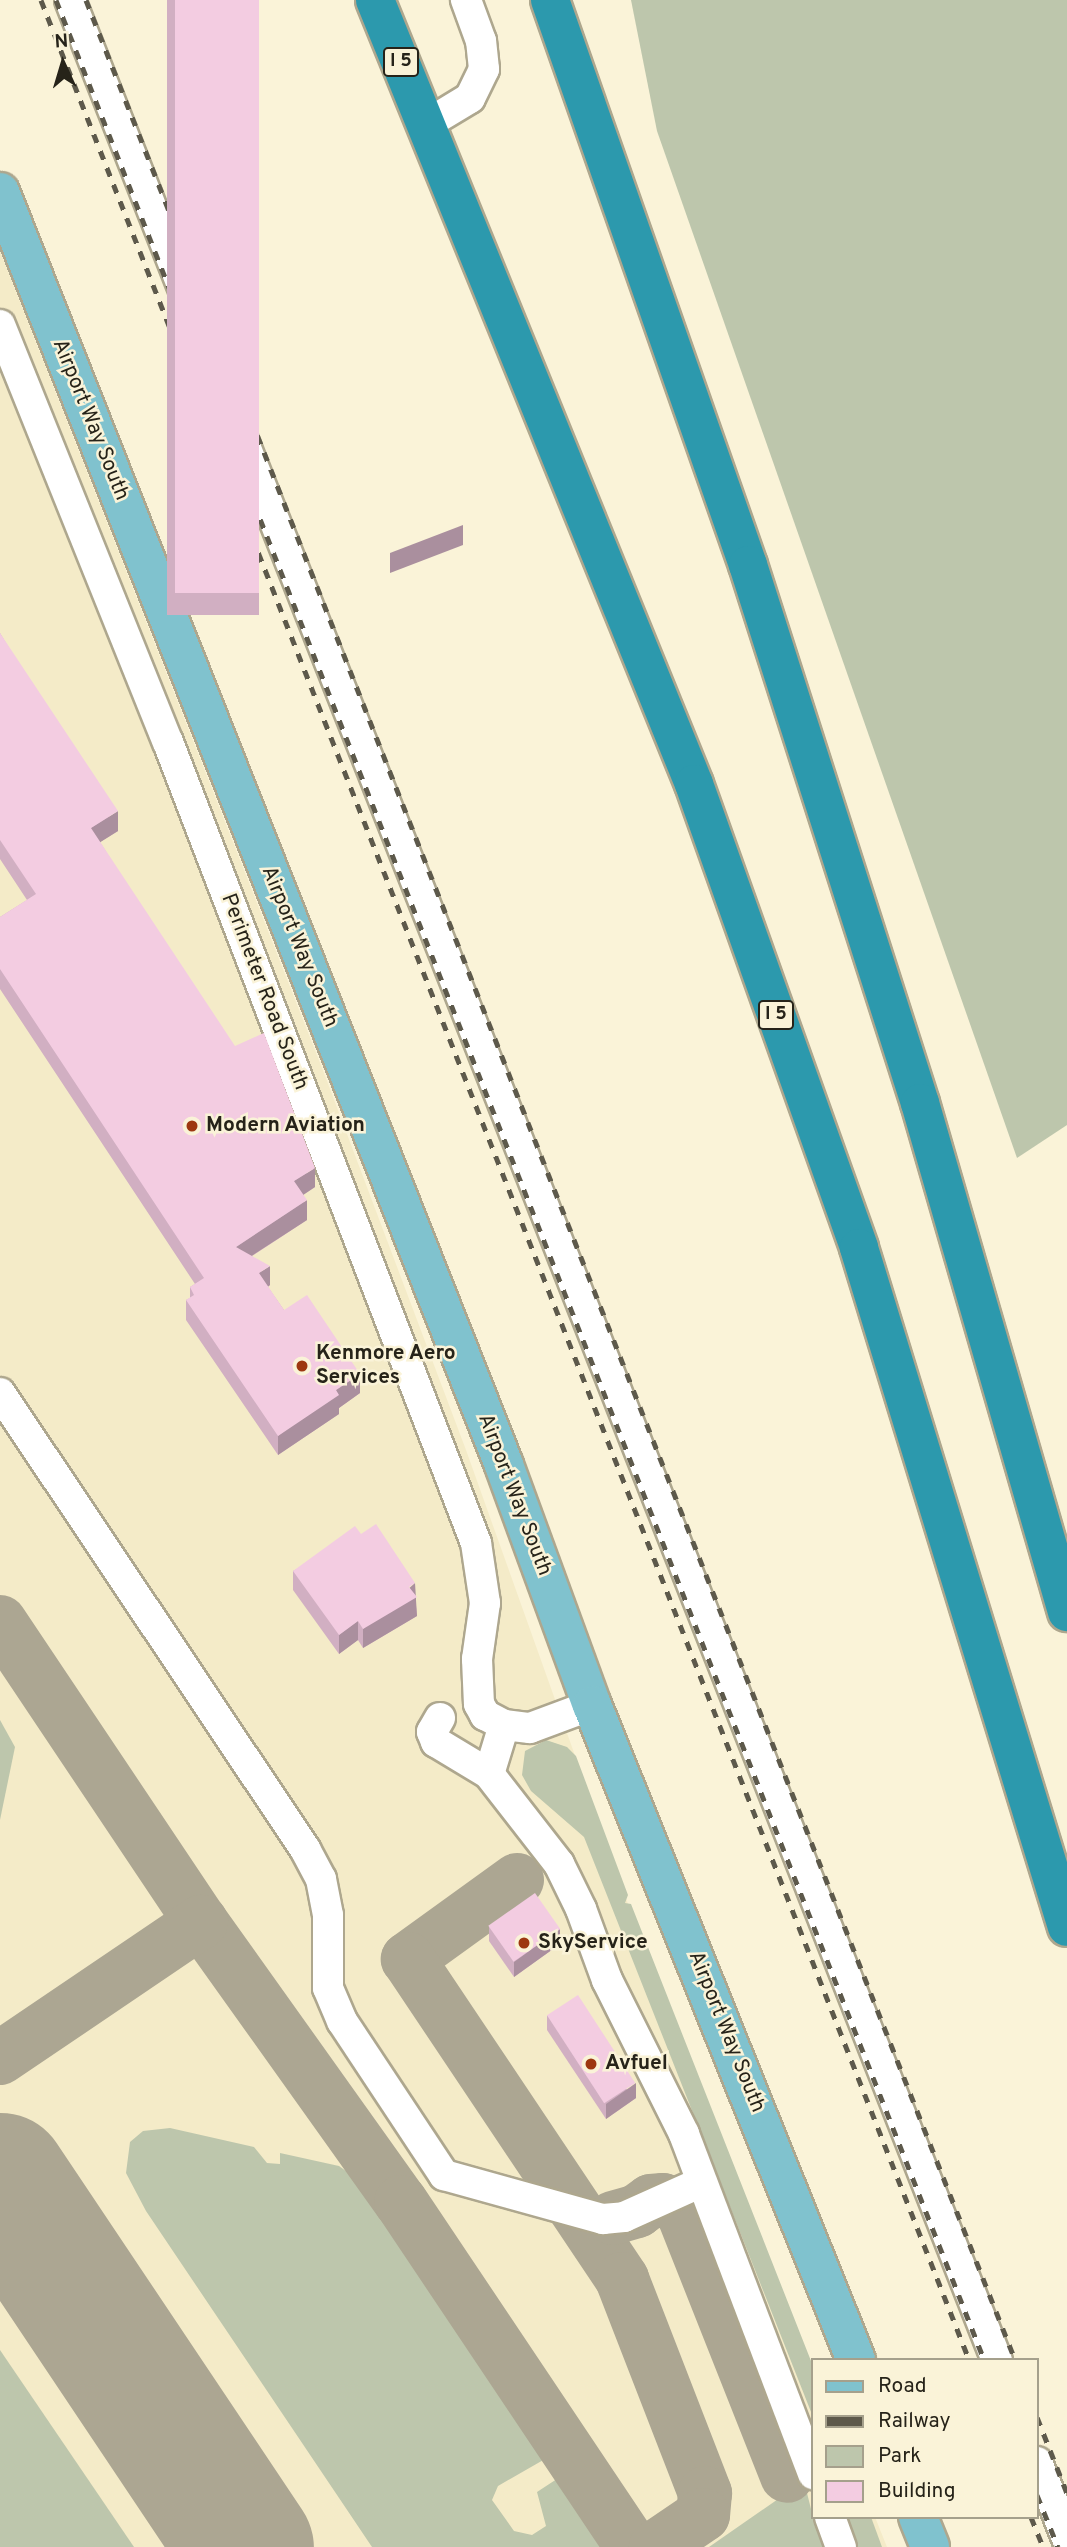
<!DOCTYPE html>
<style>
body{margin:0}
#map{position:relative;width:1067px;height:2547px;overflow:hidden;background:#faf3d8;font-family:Overpass,sans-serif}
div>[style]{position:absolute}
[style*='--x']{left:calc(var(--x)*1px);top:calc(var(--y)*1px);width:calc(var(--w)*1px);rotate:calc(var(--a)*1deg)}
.built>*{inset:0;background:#f4ebc8}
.green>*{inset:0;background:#bdc6ac}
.taxiway>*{height:54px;margin:-27px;padding:0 27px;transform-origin:27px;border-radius:27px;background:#aca692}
.runway>*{height:135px;margin:-67.5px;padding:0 67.5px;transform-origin:67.5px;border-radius:67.5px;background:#aca692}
.roads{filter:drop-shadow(2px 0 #aea78e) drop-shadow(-2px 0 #aea78e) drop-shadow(0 2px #aea78e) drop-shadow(0 -2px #aea78e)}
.minor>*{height:30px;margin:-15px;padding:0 15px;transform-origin:15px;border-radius:15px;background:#fff}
.major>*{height:38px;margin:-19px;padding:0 19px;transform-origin:19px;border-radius:19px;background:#80c2ce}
.highway>*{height:38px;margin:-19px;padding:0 19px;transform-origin:19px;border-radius:19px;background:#2c99ad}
.rail>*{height:5px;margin-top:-2.5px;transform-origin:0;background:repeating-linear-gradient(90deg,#5d594b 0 9px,transparent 0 18px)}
.wall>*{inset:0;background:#d1afc2;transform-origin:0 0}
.shaded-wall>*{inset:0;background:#aa8f9e}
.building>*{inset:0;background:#f3cce1;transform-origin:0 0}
.dots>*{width:19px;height:19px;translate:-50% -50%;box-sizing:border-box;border:4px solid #faf3d8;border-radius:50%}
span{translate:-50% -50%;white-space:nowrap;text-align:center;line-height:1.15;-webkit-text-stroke:5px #faf3d8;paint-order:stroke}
.shield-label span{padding:2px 5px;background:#faf3d8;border:2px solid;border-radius:5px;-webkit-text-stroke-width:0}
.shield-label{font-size:19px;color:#262319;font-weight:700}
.street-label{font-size:21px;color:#262319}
.poi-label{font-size:21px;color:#262319;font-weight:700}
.left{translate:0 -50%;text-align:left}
.legend{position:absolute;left:811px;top:2358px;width:228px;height:161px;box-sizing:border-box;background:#faf3d8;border:2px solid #a5a08c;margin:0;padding:9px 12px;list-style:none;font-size:21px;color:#262319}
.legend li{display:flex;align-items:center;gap:14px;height:35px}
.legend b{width:35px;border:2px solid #a5a08c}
.north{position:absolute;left:28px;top:28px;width:70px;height:70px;-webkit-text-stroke:5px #faf3d8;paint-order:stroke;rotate:356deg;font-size:19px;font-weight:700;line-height:28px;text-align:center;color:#262319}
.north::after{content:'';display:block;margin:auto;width:24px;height:32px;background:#262319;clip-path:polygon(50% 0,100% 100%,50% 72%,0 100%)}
</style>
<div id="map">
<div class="built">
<i style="clip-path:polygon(0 251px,324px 1073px,466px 1450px,633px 1918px,813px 2371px,813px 2517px,875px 2517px,887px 2547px,0 2547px)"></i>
</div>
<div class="green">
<i style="clip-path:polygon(631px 0,1067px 0,1067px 1125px,1017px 1158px,657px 131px)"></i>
<i style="clip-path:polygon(0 1720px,15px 1747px,0 1820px)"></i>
<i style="clip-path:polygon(546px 1740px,567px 1747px,576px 1756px,628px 1895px,625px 1903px,631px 1904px,813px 2366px,813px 2417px,584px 1837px,531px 1791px,522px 1775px,525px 1751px)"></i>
<i style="clip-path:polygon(170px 2128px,254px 2147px,267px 2163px,280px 2164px,280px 2153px,339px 2166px,372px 2190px,552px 2455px,498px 2486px,492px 2500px,514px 2531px,532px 2535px,546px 2526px,537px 2492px,563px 2475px,611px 2547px,372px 2547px,146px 2211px,126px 2173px,130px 2142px,143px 2131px)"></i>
<i style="clip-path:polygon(0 2350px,134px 2547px,0 2547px)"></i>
<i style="clip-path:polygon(804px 2481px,813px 2517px,818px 2517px,829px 2547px,709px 2547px)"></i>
<i style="clip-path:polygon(839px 2517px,871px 2517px,882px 2547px,850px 2547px)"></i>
</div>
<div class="taxiway">
<i style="--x:0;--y:1622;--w:361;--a:56.2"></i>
<i style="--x:201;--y:1922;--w:344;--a:54.5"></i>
<i style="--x:401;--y:2202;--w:415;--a:56.2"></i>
<i style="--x:517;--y:1880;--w:135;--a:144.1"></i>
<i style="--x:408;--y:1959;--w:385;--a:56.2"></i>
<i style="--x:622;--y:2279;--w:230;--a:68.8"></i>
<i style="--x:705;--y:2493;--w:22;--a:95"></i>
<i style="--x:703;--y:2515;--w:57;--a:145.8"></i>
<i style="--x:0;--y:2058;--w:243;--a:-34.1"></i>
<i style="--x:613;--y:2218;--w:25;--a:-16"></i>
<i style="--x:637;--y:2211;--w:17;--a:-36"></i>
<i style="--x:651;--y:2201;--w:12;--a:-5"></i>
<i style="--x:663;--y:2200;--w:20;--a:24"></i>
<i style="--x:681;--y:2208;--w:288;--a:68.4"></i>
</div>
<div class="runway">
<i style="--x:0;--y:2180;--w:442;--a:56.2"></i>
</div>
<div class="roads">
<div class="minor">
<i style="--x:70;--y:0;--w:2536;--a:68.56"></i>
<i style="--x:427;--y:124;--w:50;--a:-31.2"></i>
<i style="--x:470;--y:98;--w:32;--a:-64"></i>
<i style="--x:484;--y:69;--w:28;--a:-96"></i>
<i style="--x:481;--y:41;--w:44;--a:-110.1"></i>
<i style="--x:0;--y:325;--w:450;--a:68.1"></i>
<i style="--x:168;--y:742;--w:858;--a:68.97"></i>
<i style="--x:476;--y:1543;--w:61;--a:81.5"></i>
<i style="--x:485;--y:1603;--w:57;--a:98.1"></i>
<i style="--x:477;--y:1659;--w:45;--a:87.5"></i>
<i style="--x:479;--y:1704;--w:13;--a:61"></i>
<i style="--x:485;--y:1715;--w:21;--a:28"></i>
<i style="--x:504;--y:1725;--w:26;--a:7"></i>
<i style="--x:530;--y:1728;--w:66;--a:-20.4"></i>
<i style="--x:0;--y:1393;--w:549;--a:56.22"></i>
<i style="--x:305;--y:1849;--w:34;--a:62"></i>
<i style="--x:321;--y:1879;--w:37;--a:79"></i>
<i style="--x:328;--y:1915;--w:73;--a:90"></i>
<i style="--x:328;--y:1988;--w:36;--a:67"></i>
<i style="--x:342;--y:2021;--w:185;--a:56.5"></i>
<i style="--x:444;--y:2175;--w:165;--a:15.5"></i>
<i style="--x:603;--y:2219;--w:21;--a:-5"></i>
<i style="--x:624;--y:2217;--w:85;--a:-24.2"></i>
<i style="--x:440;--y:1718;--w:16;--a:120"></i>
<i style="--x:432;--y:1732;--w:11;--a:68"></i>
<i style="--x:436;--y:1742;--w:62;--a:31.1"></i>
<i style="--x:504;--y:1725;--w:51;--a:107"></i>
<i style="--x:489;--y:1774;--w:114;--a:52.1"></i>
<i style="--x:559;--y:1864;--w:50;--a:63.9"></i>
<i style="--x:581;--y:1909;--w:76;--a:69.9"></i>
<i style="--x:607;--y:1980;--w:172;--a:63.4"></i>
<i style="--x:684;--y:2134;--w:364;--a:69.2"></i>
<i style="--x:1037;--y:2462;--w:82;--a:68.5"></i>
<i style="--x:830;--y:2517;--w:32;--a:70"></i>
</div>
<div class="major">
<i style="--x:0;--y:192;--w:1369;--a:68.4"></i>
<i style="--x:504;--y:1465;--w:256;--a:69.9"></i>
<i style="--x:592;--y:1705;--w:706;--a:68.05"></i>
<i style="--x:918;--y:2517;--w:32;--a:68"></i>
</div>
<div class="highway">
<i style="--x:375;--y:0;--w:846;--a:67.86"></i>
<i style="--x:694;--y:784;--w:492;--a:70.4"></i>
<i style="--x:859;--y:1248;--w:710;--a:72.97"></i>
<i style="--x:550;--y:0;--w:599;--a:70.69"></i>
<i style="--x:748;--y:565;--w:565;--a:72.27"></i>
<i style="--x:920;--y:1103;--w:530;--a:73.89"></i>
</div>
</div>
<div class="rail">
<i style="--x:41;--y:0;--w:2536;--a:68.53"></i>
<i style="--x:56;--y:0;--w:2536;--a:68.53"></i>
<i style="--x:86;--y:0;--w:2536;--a:68.51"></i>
<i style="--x:1037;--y:2417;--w:82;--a:68.5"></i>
<i style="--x:1037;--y:2495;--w:56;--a:68"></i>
<i style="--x:1031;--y:2517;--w:32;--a:68"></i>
</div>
<div class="wall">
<i style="left:167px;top:0;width:92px;height:615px"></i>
<i style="clip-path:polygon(0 633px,118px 831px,100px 842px,315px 1187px,303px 1195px,307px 1220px,252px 1256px,270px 1285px,268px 1287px,284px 1310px,360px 1393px,339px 1408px,339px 1414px,278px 1455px,186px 1320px,186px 1300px,190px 1298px,190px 1287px,195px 1284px,0 989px,0 917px,27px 900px,0 859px)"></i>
<i style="clip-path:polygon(361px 1534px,415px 1595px,417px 1616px,363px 1648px,358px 1640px,339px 1654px,293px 1590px,293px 1571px)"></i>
<i style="clip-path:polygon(489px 1926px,560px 1944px,514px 1977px,489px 1941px)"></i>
<i style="clip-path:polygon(547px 2015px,636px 2098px,606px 2119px,547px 2030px)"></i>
</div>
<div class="shaded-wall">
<i style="clip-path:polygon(463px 525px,463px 545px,390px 573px,390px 553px)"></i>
<i style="clip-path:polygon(118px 811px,118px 831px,91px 848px,91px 828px)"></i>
<i style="clip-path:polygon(315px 1168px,315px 1187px,294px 1201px,294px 1181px)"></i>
<i style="clip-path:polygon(307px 1200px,307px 1220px,236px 1266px,236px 1247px)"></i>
<i style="clip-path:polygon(270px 1266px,270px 1285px,259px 1293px,259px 1273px)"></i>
<i style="clip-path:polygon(360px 1374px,360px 1393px,339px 1408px,339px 1414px,278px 1455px,278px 1436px,336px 1390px)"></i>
<i style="clip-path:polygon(415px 1583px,417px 1616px,363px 1648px,363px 1629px)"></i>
<i style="clip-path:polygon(358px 1621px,358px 1640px,339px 1654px,339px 1635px)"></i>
<i style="clip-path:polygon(560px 1929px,560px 1944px,514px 1977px,514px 1962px)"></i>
<i style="clip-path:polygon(636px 2083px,636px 2098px,606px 2119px,606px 2104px)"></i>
</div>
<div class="building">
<i style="left:175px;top:0;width:84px;height:593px"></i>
<i style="clip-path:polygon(0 633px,118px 811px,91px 828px,235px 1046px,264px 1033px,315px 1168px,294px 1181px,307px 1200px,236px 1247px,270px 1266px,259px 1273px,284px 1310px,307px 1295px,360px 1374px,336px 1390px,339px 1395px,278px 1436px,186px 1300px,194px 1295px,190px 1287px,204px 1278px,0 969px,0 917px,36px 894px,0 840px)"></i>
<i style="clip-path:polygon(376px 1524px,415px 1583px,409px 1587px,417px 1597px,363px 1629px,358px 1621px,339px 1635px,293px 1571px,355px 1526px,361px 1534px)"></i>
<i style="left:535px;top:1893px;width:44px;height:57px;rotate:55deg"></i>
<i style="left:578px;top:1995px;width:105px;height:37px;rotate:57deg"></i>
</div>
<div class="dots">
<i style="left:192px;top:1126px;background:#9d370f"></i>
<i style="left:302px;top:1366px;background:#9d370f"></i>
<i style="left:524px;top:1943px;background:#9d370f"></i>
<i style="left:591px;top:2064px;background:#9d370f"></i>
</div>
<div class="shield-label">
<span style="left:401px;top:62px">I 5</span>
<span style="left:776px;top:1015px">I 5</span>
</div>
<div class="street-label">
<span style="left:90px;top:420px;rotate:68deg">Airport Way South</span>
<span style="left:299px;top:947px;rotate:68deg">Airport Way South</span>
<span style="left:264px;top:992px;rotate:69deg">Perimeter Road South</span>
<span style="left:514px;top:1495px;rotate:69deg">Airport Way South</span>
<span style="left:726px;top:2032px;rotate:68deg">Airport Way South</span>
</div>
<div class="poi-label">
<span class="left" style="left:206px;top:1126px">Modern Aviation</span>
<span class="left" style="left:316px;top:1366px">Kenmore Aero<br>Services</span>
<span class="left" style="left:538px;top:1943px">SkyService</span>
<span class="left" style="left:605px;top:2064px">Avfuel</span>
</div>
<ul class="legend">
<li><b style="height:9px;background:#80c2ce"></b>Road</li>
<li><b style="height:9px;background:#5d594b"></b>Railway</li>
<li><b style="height:19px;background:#bdc6ac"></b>Park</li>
<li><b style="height:19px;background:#f3cce1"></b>Building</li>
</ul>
<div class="north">N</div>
</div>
